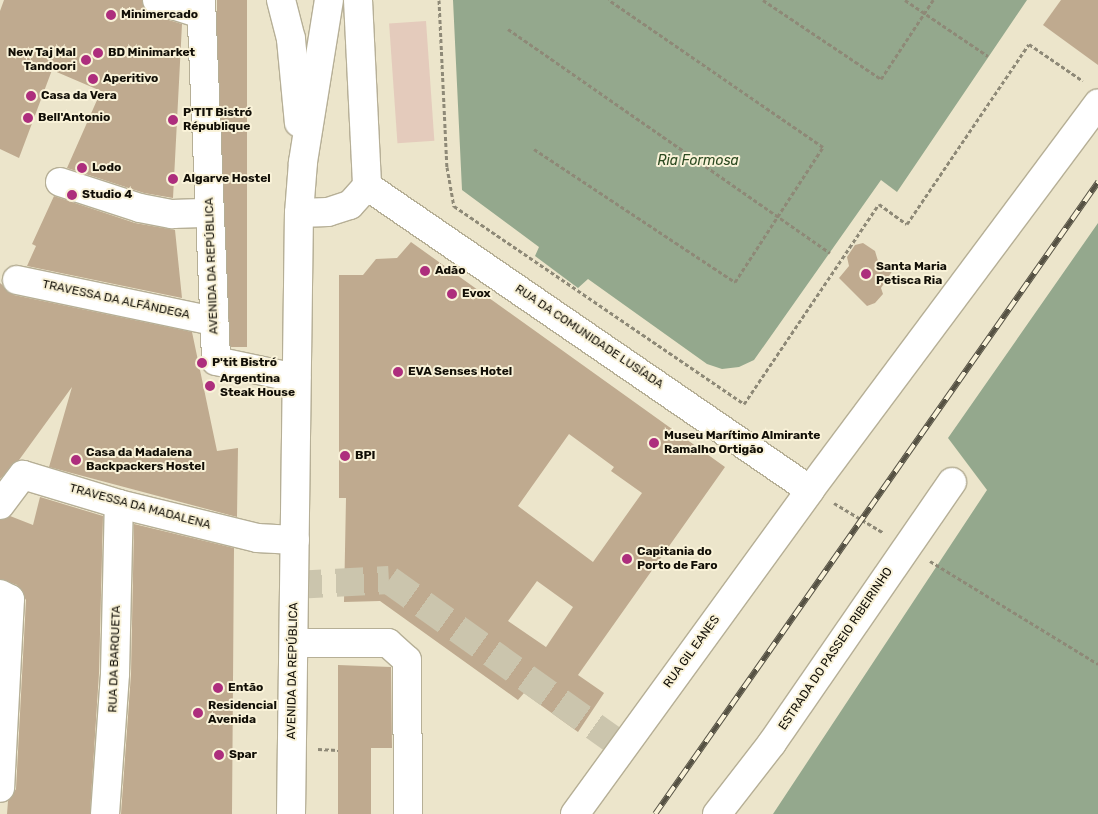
<!DOCTYPE html>
<meta charset="utf-8">
<style>
body{margin:0}
#map{position:relative;width:1098px;height:814px;overflow:hidden;background:#ece5cb;font-family:Rubik,sans-serif}
div>[style]{position:absolute}
[style*='--x']{left:calc(var(--x)*1px);top:calc(var(--y)*1px);width:calc(var(--w)*1px);rotate:calc(var(--a)*1deg)}
.green>*{inset:0;background:#e4cbbc;transform-origin:0 0}
.water>*{inset:0;background:#94a88d}
.building>*{inset:0;background:#bfaa8f;transform-origin:0 0}
.minor-tunnel>*{height:28px;margin-top:-14px;transform-origin:0;background:repeating-linear-gradient(90deg,#cbc5ad 0 28px,transparent 0 42px)}
.path>*{height:3px;margin-top:-1.5px;transform-origin:0;background:repeating-linear-gradient(90deg,#8e8977 0 4px,transparent 0 6.5px)}
.roads{filter:drop-shadow(1px 0 #b6af96) drop-shadow(-1px 0 #b6af96) drop-shadow(0 1px #b6af96) drop-shadow(0 -1px #b6af96)}
.minor>*{height:28px;margin:-14px;padding:0 14px;transform-origin:14px;border-radius:14px;background:#fff}
.rail>*{height:5.5px;margin-top:-2.75px;transform-origin:0;background:repeating-linear-gradient(90deg,#f9f2d8 0 11px,#555143 0 22px);box-sizing:border-box;border-block:1px solid #555143}
.dots>*{width:14px;height:14px;translate:-50% -50%;box-sizing:border-box;border:2px solid #f9f2d8;border-radius:50%}
span{translate:-50% -50%;white-space:nowrap;text-align:center;line-height:1.15;-webkit-text-stroke:4px #f9f2d8;paint-order:stroke}
.poi-label{font-size:12px;color:#110e06;font-weight:700}
.left{translate:0 -50%;text-align:left}
.right{translate:-100% -50%;text-align:right}
.street-label{font-size:12px;color:#110e06}
.water-label{font-size:14px;color:#2c4a21;font-style:italic}
</style>
<div id="map">
<div class="green">
<i style="left:426px;top:21px;width:120px;height:37px;rotate:86deg"></i>
</div>
<div class="water">
<i style="clip-path:polygon(453px 0,1027px 0,897px 192px,881px 180px,754px 360px,739px 367px,722px 369px,707px 364px,588px 279px,578px 288px,535px 256px,539px 247px,462px 190px)"></i>
<i style="clip-path:polygon(1098px 223px,1098px 814px,773px 814px,987px 490px,948px 438px)"></i>
</div>
<div class="building">
<i style="clip-path:polygon(4px 0,142px 0,145px 10px,152px 15px,182px 24px,173px 198px,144px 193px,67px 168px,101px 91px,52px 70px,19px 158px,0 149px,0 11px)"></i>
<i style="left:217px;top:0;width:30px;height:347px"></i>
<i style="clip-path:polygon(1061px 0,1098px 0,1098px 65px,1043px 25px)"></i>
<i style="clip-path:polygon(54px 196px,135px 223px,175px 230px,182px 298px,27px 266px,36px 246px,32px 244px)"></i>
<i style="clip-path:polygon(evenodd,411px 242px,725px 467px,578px 675px,604px 693px,578px 732px,524px 693px,518px 700px,380px 601px,344px 602px,346px 498px,339px 498px,339px 275px,363px 275px,376px 259px,397px 258px,411px 242px,569px 434px,614px 467px,611px 471px,642px 493px,593px 562px,518px 506px,569px 434px,411px 242px,537px 581px,573px 607px,546px 647px,508px 621px,537px 581px)"></i>
<i style="clip-path:polygon(863px 243px,875px 251px,878px 261px,893px 270px,881px 288px,883px 294px,875px 303px,867px 306px,839px 278px,849px 266px,847px 257px,855px 245px)"></i>
<i style="clip-path:polygon(0 283px,14px 295px,192px 332px,217px 451px,238px 448px,237px 517px,49px 467px,72px 387px,19px 460px,0 479px)"></i>
<i style="clip-path:polygon(40px 497px,103px 516px,99px 673px,90px 814px,7px 814px,8px 801px,16px 789px,26px 600px,17px 585px,0 579px,0 520px,10px 516px,33px 525px)"></i>
<i style="clip-path:polygon(134px 524px,234px 548px,232px 814px,121px 814px,131px 674px)"></i>
<i style="clip-path:polygon(338px 665px,391px 667px,392px 748px,371px 748px,371px 814px,338px 814px)"></i>
</div>
<div class="minor-tunnel">
<i style="--x:294;--y:585;--w:95;--a:-3"></i>
<i style="--x:389;--y:580;--w:287;--a:35.5"></i>
</div>
<div class="path">
<i style="--x:439;--y:0;--w:167;--a:87.3"></i>
<i style="--x:447;--y:167;--w:40;--a:80"></i>
<i style="--x:454;--y:206;--w:351;--a:34.3"></i>
<i style="--x:744;--y:404;--w:241;--a:-56"></i>
<i style="--x:879;--y:204;--w:34;--a:36"></i>
<i style="--x:907;--y:224;--w:217;--a:-55.9"></i>
<i style="--x:1029;--y:44;--w:65;--a:34.4"></i>
<i style="--x:763;--y:0;--w:142;--a:33.8"></i>
<i style="--x:881;--y:79;--w:95;--a:-56.6"></i>
<i style="--x:905;--y:0;--w:100;--a:34"></i>
<i style="--x:508;--y:29;--w:392;--a:34.8"></i>
<i style="--x:534;--y:149;--w:241;--a:33.5"></i>
<i style="--x:735;--y:282;--w:161;--a:-56.9"></i>
<i style="--x:823;--y:147;--w:260;--a:-145.5"></i>
<i style="--x:834;--y:503;--w:58;--a:31"></i>
<i style="--x:930;--y:561;--w:197;--a:31.5"></i>
<i style="--x:318;--y:749;--w:20;--a:3"></i>
</div>
<div class="roads">
<div class="minor">
<i style="--x:157;--y:0;--w:46;--a:17.7"></i>
<i style="--x:201;--y:0;--w:361;--a:87.6"></i>
<i style="--x:216;--y:361;--w:82;--a:12"></i>
<i style="--x:281;--y:0;--w:40;--a:75.6"></i>
<i style="--x:291;--y:39;--w:84;--a:84.6"></i>
<i style="--x:358;--y:0;--w:186;--a:87.2"></i>
<i style="--x:60;--y:182;--w:84;--a:18"></i>
<i style="--x:140;--y:208;--w:33;--a:11"></i>
<i style="--x:172;--y:214;--w:38;--a:-2"></i>
<i style="--x:367;--y:186;--w:537;--a:34.46"></i>
<i style="--x:299;--y:213;--w:29;--a:-2"></i>
<i style="--x:328;--y:212;--w:23;--a:-18"></i>
<i style="--x:350;--y:205;--w:25;--a:-48"></i>
<i style="--x:17;--y:280;--w:201;--a:11.8"></i>
<i style="--x:0;--y:505;--w:38;--a:-53"></i>
<i style="--x:23;--y:475;--w:100;--a:16.8"></i>
<i style="--x:119;--y:504;--w:142;--a:13.8"></i>
<i style="--x:257;--y:538;--w:38;--a:3"></i>
<i style="--x:0;--y:594;--w:11;--a:27"></i>
<i style="--x:10;--y:599;--w:189;--a:93"></i>
<i style="--x:294;--y:643;--w:94;--a:0"></i>
<i style="--x:388;--y:643;--w:25;--a:42"></i>
<i style="--x:407;--y:660;--w:154;--a:89.6"></i>
<i style="--x:105;--y:814;--w:140;--a:-85.9"></i>
<i style="--x:115;--y:674;--w:170;--a:-88.7"></i>
<i style="--x:291;--y:814;--w:601;--a:-89.24"></i>
<i style="--x:299;--y:213;--w:51;--a:-85.5"></i>
<i style="--x:303;--y:162;--w:164;--a:-80.9"></i>
<i style="--x:575;--y:814;--w:400;--a:-54"></i>
<i style="--x:810;--y:490;--w:482;--a:-53.3"></i>
<i style="--x:717;--y:814;--w:90;--a:-52.2"></i>
<i style="--x:772;--y:743;--w:317;--a:-55.4"></i>
</div>
</div>
<div class="rail">
<i style="--x:655;--y:814;--w:772;--a:-54.97"></i>
</div>
<div class="dots">
<i style="left:111px;top:15px;background:#ad2e7d"></i>
<i style="left:98px;top:53px;background:#ad2e7d"></i>
<i style="left:86px;top:60px;background:#ad2e7d"></i>
<i style="left:93px;top:79px;background:#ad2e7d"></i>
<i style="left:31px;top:96px;background:#ad2e7d"></i>
<i style="left:28px;top:118px;background:#ad2e7d"></i>
<i style="left:173px;top:120px;background:#ad2e7d"></i>
<i style="left:82px;top:168px;background:#ad2e7d"></i>
<i style="left:173px;top:179px;background:#ad2e7d"></i>
<i style="left:72px;top:195px;background:#ad2e7d"></i>
<i style="left:425px;top:271px;background:#ad2e7d"></i>
<i style="left:866px;top:274px;background:#ad2e7d"></i>
<i style="left:452px;top:294px;background:#ad2e7d"></i>
<i style="left:202px;top:363px;background:#ad2e7d"></i>
<i style="left:398px;top:372px;background:#ad2e7d"></i>
<i style="left:210px;top:386px;background:#ad2e7d"></i>
<i style="left:654px;top:443px;background:#ad2e7d"></i>
<i style="left:345px;top:456px;background:#ad2e7d"></i>
<i style="left:76px;top:460px;background:#ad2e7d"></i>
<i style="left:627px;top:559px;background:#ad2e7d"></i>
<i style="left:218px;top:688px;background:#ad2e7d"></i>
<i style="left:198px;top:713px;background:#ad2e7d"></i>
<i style="left:219px;top:755px;background:#ad2e7d"></i>
</div>
<div class="poi-label">
<span class="left" style="left:121px;top:15px">Minimercado</span>
<span class="right" style="left:76px;top:60px">New Taj Mal<br>Tandoori</span>
<span class="left" style="left:108px;top:53px">BD Minimarket</span>
<span class="left" style="left:103px;top:79px">Aperitivo</span>
<span class="left" style="left:41px;top:96px">Casa da Vera</span>
<span class="left" style="left:183px;top:120px">P'TIT Bistró<br>République</span>
<span class="left" style="left:38px;top:118px">Bell'Antonio</span>
<span class="left" style="left:92px;top:168px">Lodo</span>
<span class="left" style="left:183px;top:179px">Algarve Hostel</span>
<span class="left" style="left:82px;top:195px">Studio 4</span>
<span class="left" style="left:876px;top:274px">Santa Maria<br>Petisca Ria</span>
<span class="left" style="left:435px;top:271px">Adão</span>
<span class="left" style="left:462px;top:294px">Evox</span>
<span class="left" style="left:212px;top:363px">P'tit Bistró</span>
<span class="left" style="left:408px;top:372px">EVA Senses Hotel</span>
<span class="left" style="left:220px;top:386px">Argentina<br>Steak House</span>
<span class="left" style="left:664px;top:443px">Museu Marítimo Almirante<br>Ramalho Ortigão</span>
<span class="left" style="left:86px;top:460px">Casa da Madalena<br>Backpackers Hostel</span>
<span class="left" style="left:355px;top:456px">BPI</span>
<span class="left" style="left:637px;top:559px">Capitania do<br>Porto de Faro</span>
<span class="left" style="left:228px;top:688px">Então</span>
<span class="left" style="left:208px;top:713px">Residencial<br>Avenida</span>
<span class="left" style="left:229px;top:755px">Spar</span>
</div>
<div class="street-label">
<span style="left:212px;top:266px;rotate:-92deg">AVENIDA DA REPÚBLICA</span>
<span style="left:116px;top:300px;rotate:12deg">TRAVESSA DA ALFÂNDEGA</span>
<span style="left:589px;top:337px;rotate:34deg">RUA DA COMUNIDADE LUSÍADA</span>
<span style="left:140px;top:507px;rotate:15deg">TRAVESSA DA MADALENA</span>
<span style="left:836px;top:649px;rotate:-56deg">ESTRADA DO PASSEIO RIBEIRINHO</span>
<span style="left:692px;top:652px;rotate:-54deg">RUA GIL EANES</span>
<span style="left:115px;top:659px;rotate:-88deg">RUA DA BARQUETA</span>
<span style="left:293px;top:671px;rotate:-89deg">AVENIDA DA REPÚBLICA</span>
</div>
<div class="water-label">
<span style="left:698px;top:161px">Ria Formosa</span>
</div>
</div>
